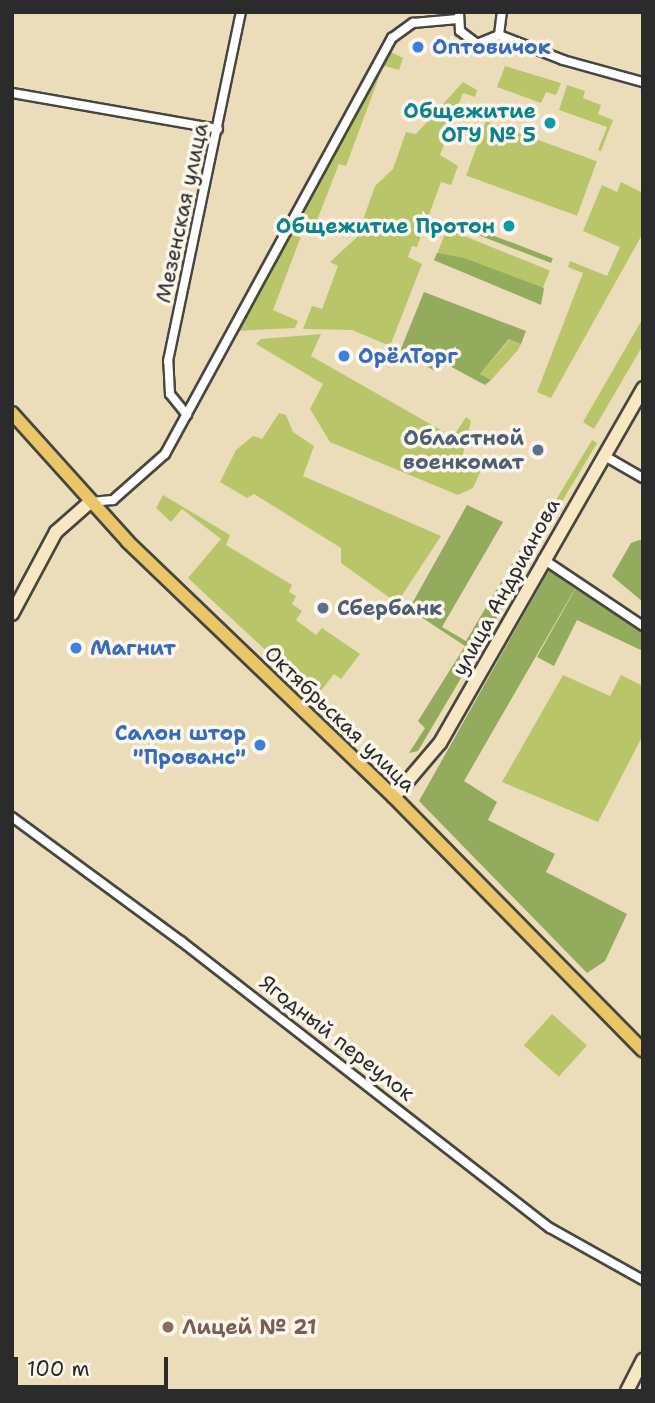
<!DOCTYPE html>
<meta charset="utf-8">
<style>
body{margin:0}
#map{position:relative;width:655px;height:1403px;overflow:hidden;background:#ecddba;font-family:"Shantell Sans",sans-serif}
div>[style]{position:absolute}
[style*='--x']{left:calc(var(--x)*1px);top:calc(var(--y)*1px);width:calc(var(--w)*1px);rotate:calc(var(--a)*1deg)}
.green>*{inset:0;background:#b8c669;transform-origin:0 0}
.forest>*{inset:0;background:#92ab5d;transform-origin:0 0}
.roads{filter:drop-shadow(2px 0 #484640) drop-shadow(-2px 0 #484640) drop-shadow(0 2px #484640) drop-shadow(0 -2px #484640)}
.street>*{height:8px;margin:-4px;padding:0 4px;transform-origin:4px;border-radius:4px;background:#fff}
.secondary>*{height:12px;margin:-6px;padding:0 6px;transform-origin:6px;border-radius:6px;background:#f7e8c3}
.primary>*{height:12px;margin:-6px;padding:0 6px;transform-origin:6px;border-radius:6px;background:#ebc669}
.dots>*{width:19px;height:19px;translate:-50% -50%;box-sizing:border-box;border:4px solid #fbf7ec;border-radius:50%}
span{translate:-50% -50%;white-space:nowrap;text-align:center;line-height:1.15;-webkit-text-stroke:7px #fbf7ec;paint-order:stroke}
.shop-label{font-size:21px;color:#366cbe;font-weight:700}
.left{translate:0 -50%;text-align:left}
.right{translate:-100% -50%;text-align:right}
.culture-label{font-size:21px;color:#0d838f;font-weight:700}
.street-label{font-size:21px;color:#2b2b2b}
.service-label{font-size:21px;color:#4e5e75;font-weight:700}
.education-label{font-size:21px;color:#785e54;font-weight:700}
.frame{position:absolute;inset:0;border:14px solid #2b2b2b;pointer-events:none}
.scale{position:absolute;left:14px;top:1357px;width:154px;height:32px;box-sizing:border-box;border:4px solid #2b2b2b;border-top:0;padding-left:9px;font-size:21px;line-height:24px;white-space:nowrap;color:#2b2b2b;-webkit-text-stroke:5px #fbf7ec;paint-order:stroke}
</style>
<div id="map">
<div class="green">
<i style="clip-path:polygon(389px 51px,403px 58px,399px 70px,385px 66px,382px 69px,346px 166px,339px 164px,312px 233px,303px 231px,273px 310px,298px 321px,295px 328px,235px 331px)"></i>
<i style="clip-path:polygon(505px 66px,561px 83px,556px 95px,546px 92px,541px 103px,497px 87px)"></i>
<i style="clip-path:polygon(463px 82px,477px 90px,475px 97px,463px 93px,440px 155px,458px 166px,451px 185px,441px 182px,417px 247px,412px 246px,408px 257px,422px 264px,390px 346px,352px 330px,303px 329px,312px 306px,322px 309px,338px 266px,330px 262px,357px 237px,375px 186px,393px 169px,406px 132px,416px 134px)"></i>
<i style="clip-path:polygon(567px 85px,585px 91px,583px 98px,601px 105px,598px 114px,613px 120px,601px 151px,598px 150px,607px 127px,559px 110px)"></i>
<i style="left:486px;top:121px;width:118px;height:58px;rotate:20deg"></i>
<i style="clip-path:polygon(621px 182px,643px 193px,643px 233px,551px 398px,537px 392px,583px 273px,568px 267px,570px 261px,607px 276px,620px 247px,583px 231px,602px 185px,617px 192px)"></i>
<i style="left:447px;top:229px;width:111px;height:34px;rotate:22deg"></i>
<i style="clip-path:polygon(643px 318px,643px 345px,594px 429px,583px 422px)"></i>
<i style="clip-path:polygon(321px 334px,311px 356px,453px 437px,466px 417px,471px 421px,461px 462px,482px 468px,473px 488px,458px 495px,330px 442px,310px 409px,323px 384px,256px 344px,261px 339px)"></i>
<i style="clip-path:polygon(510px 339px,521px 344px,518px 350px,491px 380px,480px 374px)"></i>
<i style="clip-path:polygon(279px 413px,286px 415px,293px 432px,314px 446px,303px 476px,441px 536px,397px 603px,341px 563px,341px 548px,254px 494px,247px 498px,220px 482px,236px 450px,253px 436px,262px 439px)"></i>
<i style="left:592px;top:440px;width:6px;height:70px;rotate:31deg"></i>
<i style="clip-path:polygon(163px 495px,230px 535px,226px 545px,292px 585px,289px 592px,296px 596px,292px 604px,302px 611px,296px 620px,316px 635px,322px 628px,360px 654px,341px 679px,334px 674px,316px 697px,188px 578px,221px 539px,182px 509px,171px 522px,156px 508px)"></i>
<i style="clip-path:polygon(563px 675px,610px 696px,621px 675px,643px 686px,643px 735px,598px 822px,502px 782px)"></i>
<i style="left:552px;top:1014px;width:47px;height:42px;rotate:42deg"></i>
</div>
<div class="forest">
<i style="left:453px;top:220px;width:107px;height:5px;rotate:21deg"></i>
<i style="clip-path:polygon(437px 253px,464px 258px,544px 288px,541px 305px,434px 260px)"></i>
<i style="clip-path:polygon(424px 292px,526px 331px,521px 344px,509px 339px,480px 374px,491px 380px,485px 385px,446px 364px,435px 371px,400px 351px)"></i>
<i style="clip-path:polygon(467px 505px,503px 522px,442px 627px,466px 641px,526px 540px,536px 551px,418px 751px,409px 753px,425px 728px,418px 721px,465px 646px,409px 609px)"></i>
<i style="clip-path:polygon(639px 540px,643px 541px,643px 602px,612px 576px,631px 543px)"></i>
<i style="clip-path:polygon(549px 570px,576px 587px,464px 781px,497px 802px,488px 820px,555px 854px,546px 872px,627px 914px,605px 961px,587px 973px,419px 801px)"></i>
<i style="clip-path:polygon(577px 586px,643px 632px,643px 651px,577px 620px,554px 666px,537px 657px)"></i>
</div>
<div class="roads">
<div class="street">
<i style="--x:459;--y:12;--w:19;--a:87"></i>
<i style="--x:460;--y:31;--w:21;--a:37"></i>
<i style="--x:477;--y:44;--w:24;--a:-22"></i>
<i style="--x:499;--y:35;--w:23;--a:-83"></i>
<i style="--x:499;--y:35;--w:69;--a:21.3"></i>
<i style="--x:563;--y:60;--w:83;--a:15.4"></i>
<i style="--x:12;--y:93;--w:209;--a:9.9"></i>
<i style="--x:187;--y:415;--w:27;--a:-129"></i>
<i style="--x:170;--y:394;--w:33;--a:-93"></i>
<i style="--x:168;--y:361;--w:357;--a:-78.2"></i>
<i style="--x:603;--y:455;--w:46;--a:29.9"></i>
<i style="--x:90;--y:502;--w:23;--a:-5"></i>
<i style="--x:113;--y:500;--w:69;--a:-41.5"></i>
<i style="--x:165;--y:454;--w:474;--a:-61.4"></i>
<i style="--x:392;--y:38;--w:26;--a:-36"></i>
<i style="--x:413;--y:23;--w:45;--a:-5.1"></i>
<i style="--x:543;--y:559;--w:120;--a:33.8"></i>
<i style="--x:12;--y:817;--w:210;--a:36.3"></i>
<i style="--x:181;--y:941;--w:467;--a:37.9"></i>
<i style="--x:550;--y:1228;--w:107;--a:29.2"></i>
</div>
<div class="secondary">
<i style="--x:12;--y:614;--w:93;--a:-61.8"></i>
<i style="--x:56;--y:532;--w:45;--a:-41.4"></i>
<i style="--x:394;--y:797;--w:71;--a:-49.6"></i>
<i style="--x:440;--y:743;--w:409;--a:-60.2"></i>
<i style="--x:627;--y:1391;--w:35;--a:-63"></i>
</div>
<div class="primary">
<i style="--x:12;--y:413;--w:173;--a:48"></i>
<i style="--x:128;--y:542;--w:368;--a:43.8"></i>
<i style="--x:394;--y:797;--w:355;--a:45.5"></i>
</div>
</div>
<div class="dots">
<i style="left:418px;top:47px;background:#3f7fe0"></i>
<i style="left:550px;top:123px;background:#0f9aa8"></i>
<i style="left:509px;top:226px;background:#0f9aa8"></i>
<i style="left:344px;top:356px;background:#3f7fe0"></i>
<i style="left:538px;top:450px;background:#5c6f8a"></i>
<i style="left:323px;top:608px;background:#5c6f8a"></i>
<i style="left:76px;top:648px;background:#3f7fe0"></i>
<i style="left:260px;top:745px;background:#3f7fe0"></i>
<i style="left:168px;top:1327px;background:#8d6e63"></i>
</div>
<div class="shop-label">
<span class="left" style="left:432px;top:47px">Оптовичок</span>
<span class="left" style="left:358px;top:356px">ОрёлТорг</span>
<span class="left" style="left:90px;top:648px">Магнит</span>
<span class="right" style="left:246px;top:745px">Салон штор<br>"Прованс"</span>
</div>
<div class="culture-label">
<span class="right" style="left:536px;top:123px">Общежитие<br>ОГУ № 5</span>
<span class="right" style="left:495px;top:226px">Общежитие Протон</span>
</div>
<div class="street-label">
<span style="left:182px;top:213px;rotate:-78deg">Мезенская улица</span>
<span style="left:506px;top:587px;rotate:-61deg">улица Андрианова</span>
<span style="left:340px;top:719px;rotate:44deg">Октябрьская улица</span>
<span style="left:337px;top:1038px;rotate:38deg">Ягодный переулок</span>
</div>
<div class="service-label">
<span class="right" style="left:524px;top:450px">Областной<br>военкомат</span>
<span class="left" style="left:337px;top:608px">Сбербанк</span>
</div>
<div class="education-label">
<span class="left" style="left:182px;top:1327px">Лицей № 21</span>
</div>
<div class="frame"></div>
<div class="scale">100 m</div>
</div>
